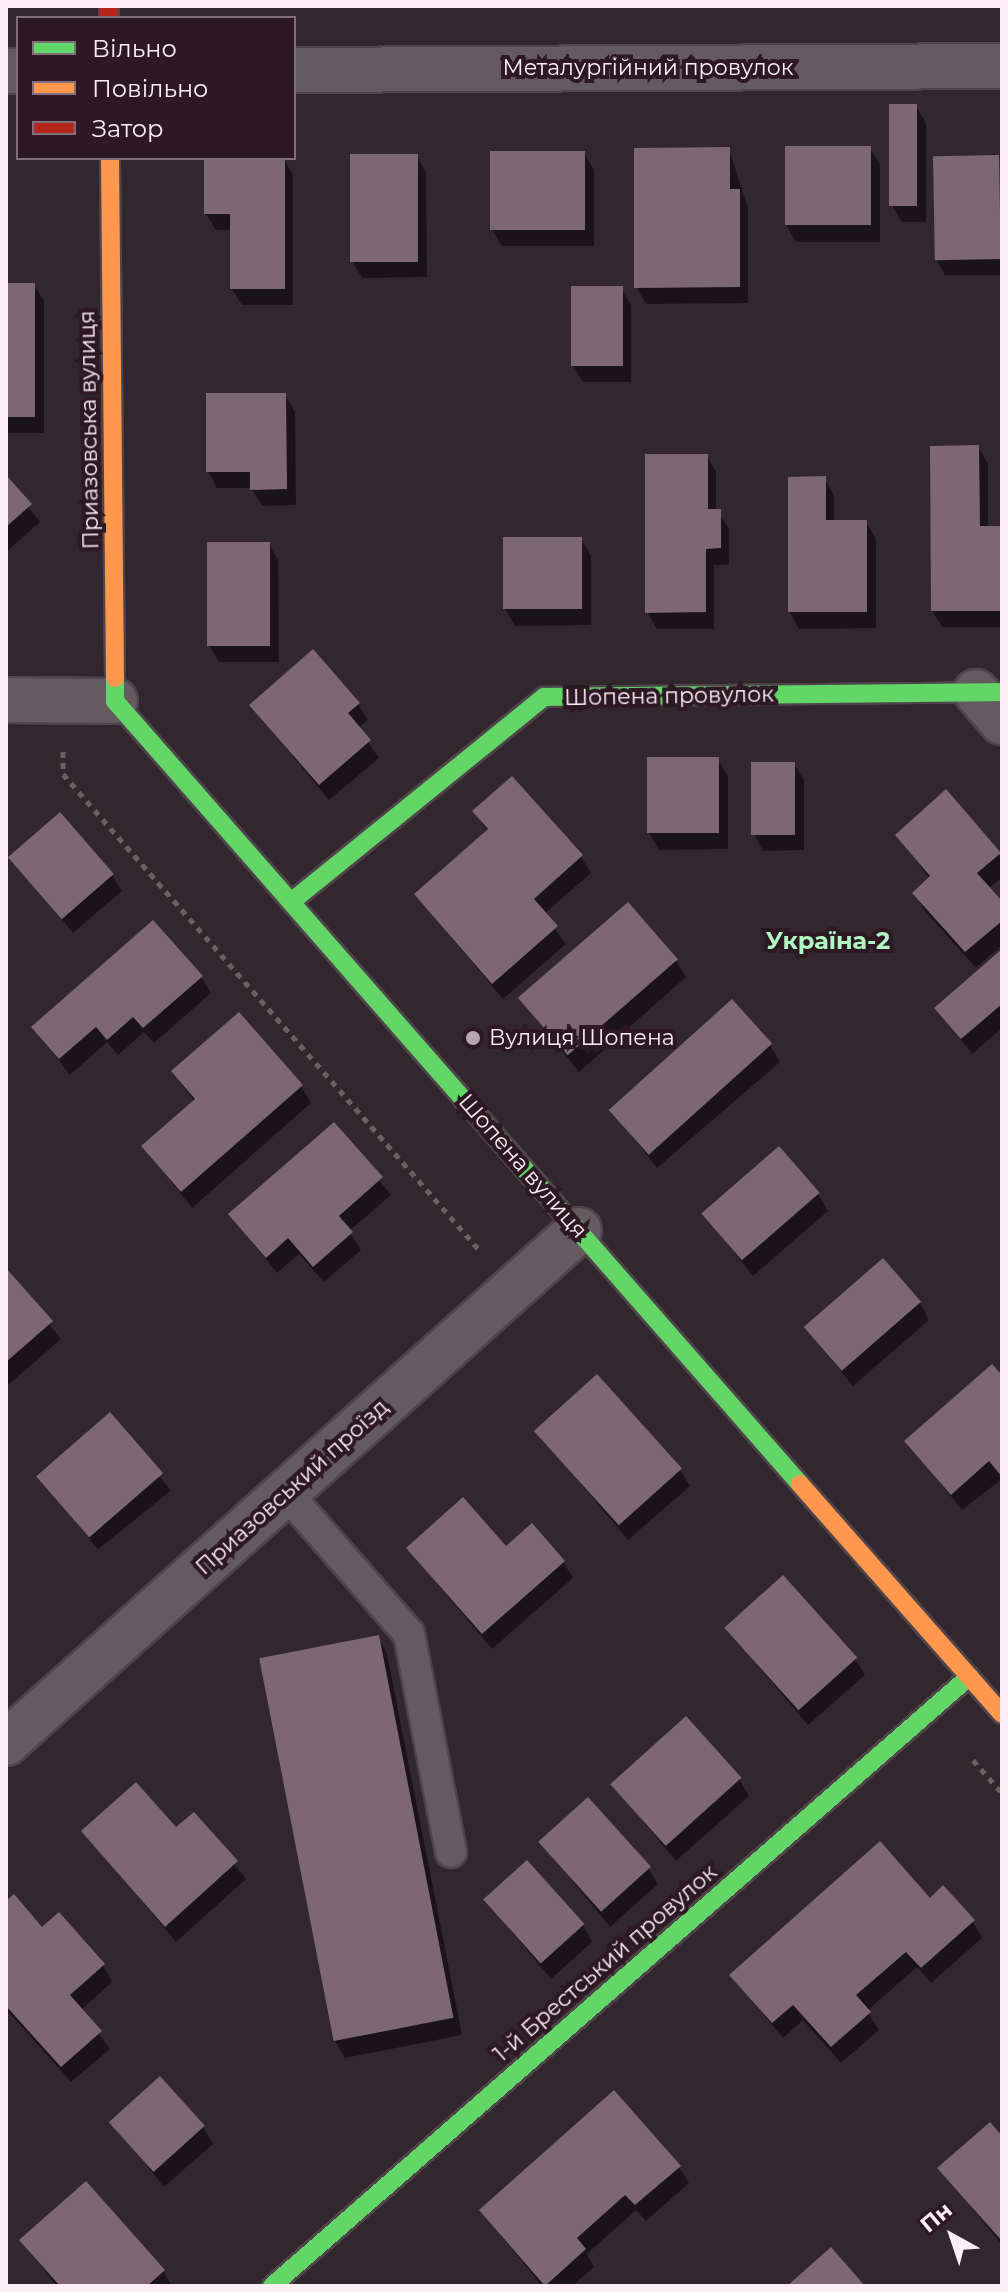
<!DOCTYPE html>
<meta charset="utf-8">
<style>
body{margin:0}
#map{position:relative;width:1008px;height:2292px;overflow:hidden;background:#32272d;font-family:Montserrat,sans-serif}
div>[style]{position:absolute}
[style*='--x']{left:calc(var(--x)*1px);top:calc(var(--y)*1px);width:calc(var(--w)*1px);rotate:calc(var(--a)*1deg)}
.shadow>*{inset:0;background:#0007;transform-origin:0 0}
.building>*{inset:0;background:#7c6773;transform-origin:0 0}
.path>*{height:5px;margin-top:-2.5px;transform-origin:0;background:repeating-linear-gradient(90deg,#696064 0 6px,transparent 0 12px)}
.roads{filter:drop-shadow(2px 0 #4f444b) drop-shadow(-2px 0 #4f444b) drop-shadow(0 2px #4f444b) drop-shadow(0 -2px #4f444b)}
.lane>*{height:30px;margin:-15px;padding:0 15px;transform-origin:15px;border-radius:15px;background:#645b60}
.street>*{height:44px;margin:-22px;padding:0 22px;transform-origin:22px;border-radius:22px;background:#645b60}
.fast>*{height:18px;margin:-9px;padding:0 9px;transform-origin:9px;border-radius:9px;background:#63d668}
.slow>*{height:18px;margin:-9px;padding:0 9px;transform-origin:9px;border-radius:9px;background:#ff974d}
.jam>*{height:18px;margin:-9px;padding:0 9px;transform-origin:9px;border-radius:9px;background:#b3261e}
.dots>*{width:22px;height:22px;translate:-50% -50%;box-sizing:border-box;border:4px solid #2d1824;border-radius:50%}
span{translate:-50% -50%;white-space:nowrap;text-align:center;line-height:1.15;-webkit-text-stroke:8px #2d1824;paint-order:stroke}
.street-label{font-size:22px;color:#fdeef5}
.poi-label{font-size:22px;color:#fdeef5}
.left{translate:0 -50%;text-align:left}
.neighbourhood-label{font-size:24px;color:#aff7c3;font-weight:700}
.frame{position:absolute;inset:0;border:8px solid #fdeef5;pointer-events:none}
.legend{position:absolute;left:16px;top:16px;width:280px;height:144px;box-sizing:border-box;background:#2d1824;border:2px solid #806e78;margin:0;padding:10px 14px;list-style:none;font-size:24px;color:#fdeef5}
.legend li{display:flex;align-items:center;gap:16px;height:40px}
.legend b{width:40px;border:2px solid #806e78}
.north{position:absolute;left:912px;top:2196px;width:80px;height:80px;-webkit-text-stroke:6px #2d1824;paint-order:stroke;rotate:320deg;font-size:22px;font-weight:700;line-height:32px;text-align:center;color:#fdeef5}
.north::after{content:'';display:block;margin:auto;width:28px;height:36px;background:#fdeef5;clip-path:polygon(50% 0,100% 100%,50% 72%,0 100%)}
</style>
<div id="map">
<div class="shadow">
<i style="clip-path:polygon(916px 106px,926px 123px,926px 222px,902px 222px,892px 206px)"></i>
<i style="clip-path:polygon(870px 148px,880px 165px,880px 242px,796px 242px,786px 225px)"></i>
<i style="clip-path:polygon(729px 149px,748px 208px,748px 303px,646px 304px,636px 287px)"></i>
<i style="clip-path:polygon(584px 153px,594px 170px,594px 246px,502px 246px,492px 230px)"></i>
<i style="clip-path:polygon(417px 156px,426px 173px,427px 277px,362px 278px,352px 261px)"></i>
<i style="clip-path:polygon(998px 157px,1002px 275px,945px 275px,936px 259px)"></i>
<i style="clip-path:polygon(284px 159px,293px 175px,293px 305px,242px 305px,232px 289px,232px 230px,216px 230px,206px 214px)"></i>
<i style="clip-path:polygon(6px 285px,34px 285px,44px 301px,44px 433px,6px 433px)"></i>
<i style="clip-path:polygon(621px 288px,631px 305px,631px 382px,583px 382px,573px 366px)"></i>
<i style="clip-path:polygon(285px 395px,295px 412px,296px 505px,262px 506px,251px 488px,217px 488px,208px 471px)"></i>
<i style="clip-path:polygon(978px 447px,988px 464px,988px 528px,1002px 528px,1002px 627px,942px 627px,932px 611px)"></i>
<i style="clip-path:polygon(707px 456px,716px 472px,716px 511px,729px 528px,729px 565px,714px 565px,714px 629px,657px 629px,647px 612px)"></i>
<i style="clip-path:polygon(6px 478px,40px 522px,6px 552px)"></i>
<i style="clip-path:polygon(824px 478px,834px 495px,834px 522px,866px 522px,876px 539px,876px 628px,799px 629px,790px 612px)"></i>
<i style="clip-path:polygon(581px 539px,591px 556px,591px 625px,515px 626px,505px 609px)"></i>
<i style="clip-path:polygon(269px 544px,278px 560px,279px 662px,219px 662px,209px 645px)"></i>
<i style="clip-path:polygon(358px 704px,368px 720px,358px 728px,379px 758px,329px 800px,251px 706px)"></i>
<i style="clip-path:polygon(718px 759px,728px 776px,728px 849px,659px 850px,649px 833px)"></i>
<i style="clip-path:polygon(794px 764px,804px 780px,804px 850px,763px 851px,754px 834px)"></i>
<i style="clip-path:polygon(946px 792px,1002px 858px,1002px 877px,988px 889px,1002px 904px,1002px 945px,976px 968px,924px 910px,915px 893px,930px 879px,897px 835px)"></i>
<i style="clip-path:polygon(474px 812px,581px 857px,591px 873px,544px 914px,566px 944px,503px 999px,416px 895px,488px 832px)"></i>
<i style="clip-path:polygon(11px 857px,112px 875px,122px 891px,73px 933px)"></i>
<i style="clip-path:polygon(1002px 951px,1002px 1028px,972px 1054px,937px 1008px)"></i>
<i style="clip-path:polygon(676px 960px,686px 977px,579px 1072px,520px 999px)"></i>
<i style="clip-path:polygon(201px 977px,211px 993px,154px 1043px,144px 1032px,118px 1055px,107px 1042px,70px 1075px,34px 1028px)"></i>
<i style="clip-path:polygon(770px 1045px,780px 1062px,657px 1168px,610px 1108px)"></i>
<i style="clip-path:polygon(173px 1072px,301px 1086px,311px 1103px,192px 1208px,144px 1147px,195px 1102px)"></i>
<i style="clip-path:polygon(334px 1125px,391px 1195px,349px 1231px,361px 1250px,324px 1282px,299px 1254px,277px 1273px,231px 1215px)"></i>
<i style="clip-path:polygon(818px 1194px,828px 1211px,753px 1276px,704px 1214px)"></i>
<i style="clip-path:polygon(6px 1271px,61px 1339px,6px 1387px)"></i>
<i style="clip-path:polygon(920px 1303px,929px 1320px,853px 1386px,806px 1328px)"></i>
<i style="clip-path:polygon(1002px 1378px,1002px 1479px,962px 1510px,907px 1442px)"></i>
<i style="left:110px;top:1415px;width:97px;height:94px;rotate:51deg"></i>
<i style="clip-path:polygon(537px 1431px,680px 1470px,690px 1486px,628px 1540px)"></i>
<i style="clip-path:polygon(408px 1549px,563px 1562px,573px 1578px,492px 1649px)"></i>
<i style="clip-path:polygon(726px 1628px,855px 1659px,865px 1675px,808px 1725px)"></i>
<i style="clip-path:polygon(378px 1637px,387px 1654px,462px 2035px,345px 2058px,335px 2041px)"></i>
<i style="clip-path:polygon(739px 1779px,749px 1796px,676px 1861px,612px 1784px)"></i>
<i style="clip-path:polygon(194px 1814px,246px 1879px,176px 1942px,83px 1831px,176px 1830px)"></i>
<i style="clip-path:polygon(541px 1842px,648px 1868px,658px 1884px,610px 1927px)"></i>
<i style="clip-path:polygon(485px 1899px,583px 1925px,592px 1942px,551px 1979px)"></i>
<i style="clip-path:polygon(930px 1900px,973px 1922px,982px 1938px,931px 1983px,917px 1967px,867px 2011px,879px 2030px,841px 2063px,803px 2020px,783px 2038px,731px 1975px)"></i>
<i style="clip-path:polygon(6px 1904px,103px 1965px,112px 1982px,81px 2010px,110px 2049px,71px 2082px,6px 2009px)"></i>
<i style="clip-path:polygon(112px 2122px,203px 2127px,213px 2144px,164px 2187px)"></i>
<i style="clip-path:polygon(1002px 2139px,1002px 2245px,940px 2168px)"></i>
<i style="clip-path:polygon(679px 2167px,689px 2183px,646px 2221px,636px 2210px,587px 2254px,594px 2267px,572px 2286px,542px 2286px,481px 2211px)"></i>
<i style="clip-path:polygon(22px 2241px,163px 2271px,172px 2286px,57px 2286px)"></i>
</div>
<div class="building">
<i style="left:889px;top:104px;width:28px;height:102px"></i>
<i style="left:785px;top:146px;width:86px;height:79px"></i>
<i style="clip-path:polygon(730px 147px,730px 189px,740px 189px,740px 287px,634px 288px,634px 148px)"></i>
<i style="left:490px;top:151px;width:95px;height:79px"></i>
<i style="left:350px;top:154px;width:68px;height:108px"></i>
<i style="left:999px;top:155px;width:104px;height:66px;rotate:89deg"></i>
<i style="clip-path:polygon(204px 158px,285px 158px,285px 289px,230px 289px,230px 214px,204px 214px)"></i>
<i style="left:6px;top:283px;width:29px;height:134px"></i>
<i style="left:623px;top:286px;width:80px;height:52px;rotate:90deg"></i>
<i style="clip-path:polygon(206px 393px,286px 393px,287px 489px,250px 490px,250px 472px,206px 472px)"></i>
<i style="clip-path:polygon(979px 445px,980px 526px,1002px 526px,1002px 611px,931px 611px,930px 446px)"></i>
<i style="clip-path:polygon(645px 454px,708px 454px,708px 509px,721px 509px,721px 548px,706px 549px,706px 612px,645px 613px)"></i>
<i style="clip-path:polygon(6px 475px,32px 504px,6px 527px)"></i>
<i style="clip-path:polygon(826px 476px,826px 520px,867px 520px,867px 612px,788px 612px,788px 477px)"></i>
<i style="left:503px;top:537px;width:79px;height:72px"></i>
<i style="left:270px;top:542px;width:104px;height:63px;rotate:90deg"></i>
<i style="clip-path:polygon(313px 649px,360px 703px,348px 713px,371px 740px,319px 785px,249px 705px)"></i>
<i style="left:647px;top:757px;width:72px;height:76px"></i>
<i style="left:751px;top:762px;width:44px;height:73px"></i>
<i style="clip-path:polygon(512px 776px,583px 855px,534px 899px,558px 926px,492px 984px,414px 894px,488px 829px,472px 811px)"></i>
<i style="clip-path:polygon(946px 789px,1001px 853px,977px 873px,1002px 901px,1002px 921px,965px 952px,912px 893px,930px 876px,895px 835px)"></i>
<i style="left:60px;top:812px;width:82px;height:69px;rotate:49deg"></i>
<i style="left:628px;top:902px;width:76px;height:146px;rotate:49deg"></i>
<i style="clip-path:polygon(153px 920px,203px 976px,143px 1028px,133px 1017px,107px 1040px,96px 1027px,59px 1059px,31px 1027px)"></i>
<i style="clip-path:polygon(1002px 949px,1002px 1004px,961px 1039px,934px 1008px)"></i>
<i style="left:732px;top:999px;width:60px;height:166px;rotate:48deg"></i>
<i style="clip-path:polygon(239px 1012px,303px 1085px,181px 1192px,141px 1146px,195px 1099px,171px 1071px)"></i>
<i style="clip-path:polygon(334px 1122px,383px 1177px,339px 1216px,353px 1232px,313px 1267px,288px 1238px,266px 1258px,228px 1214px)"></i>
<i style="left:779px;top:1146px;width:62px;height:103px;rotate:49deg"></i>
<i style="left:883px;top:1258px;width:58px;height:105px;rotate:49deg"></i>
<i style="clip-path:polygon(6px 1268px,53px 1321px,6px 1362px)"></i>
<i style="clip-path:polygon(992px 1364px,1002px 1375px,1002px 1477px,989px 1461px,951px 1495px,904px 1441px)"></i>
<i style="left:597px;top:1374px;width:127px;height:85px;rotate:48deg"></i>
<i style="left:110px;top:1412px;width:81px;height:98px;rotate:49deg"></i>
<i style="clip-path:polygon(463px 1497px,506px 1546px,532px 1523px,565px 1561px,482px 1634px,406px 1548px)"></i>
<i style="left:783px;top:1575px;width:111px;height:79px;rotate:48deg"></i>
<i style="left:379px;top:1635px;width:390px;height:122px;rotate:79deg"></i>
<i style="left:686px;top:1716px;width:83px;height:102px;rotate:48deg"></i>
<i style="clip-path:polygon(136px 1782px,176px 1827px,194px 1812px,238px 1861px,165px 1927px,81px 1831px)"></i>
<i style="left:588px;top:1797px;width:94px;height:67px;rotate:48deg"></i>
<i style="clip-path:polygon(880px 1841px,930px 1898px,943px 1885px,975px 1920px,921px 1968px,906px 1952px,856px 1995px,871px 2012px,831px 2047px,793px 2005px,772px 2023px,729px 1975px)"></i>
<i style="left:527px;top:1860px;width:86px;height:59px;rotate:48deg"></i>
<i style="clip-path:polygon(14px 1894px,42px 1927px,59px 1912px,105px 1964px,70px 1995px,102px 2031px,61px 2067px,6px 2006px,6px 1901px)"></i>
<i style="left:160px;top:2076px;width:67px;height:69px;rotate:48deg"></i>
<i style="clip-path:polygon(614px 2090px,681px 2166px,635px 2205px,625px 2195px,577px 2238px,586px 2249px,545px 2286px,479px 2210px)"></i>
<i style="clip-path:polygon(990px 2122px,1002px 2136px,1002px 2241px,937px 2168px)"></i>
<i style="clip-path:polygon(86px 2181px,165px 2270px,147px 2286px,60px 2286px,19px 2240px)"></i>
<i style="clip-path:polygon(831px 2247px,865px 2286px,787px 2286px)"></i>
</div>
<div class="path">
<i style="--x:63;--y:751;--w:23;--a:90"></i>
<i style="--x:63;--y:774;--w:635;--a:48.83"></i>
<i style="--x:973;--y:1760;--w:44;--a:48.7"></i>
</div>
<div class="roads">
<div class="lane">
<i style="--x:286;--y:1493;--w:187;--a:48.9"></i>
<i style="--x:409;--y:1634;--w:222;--a:79.1"></i>
</div>
<div class="street">
<i style="--x:294;--y:70;--w:708;--a:-0.32"></i>
<i style="--x:6;--y:71;--w:12;--a:0"></i>
<i style="--x:976;--y:692;--w:40;--a:49"></i>
<i style="--x:6;--y:700;--w:109;--a:0.5"></i>
<i style="--x:6;--y:1743;--w:769;--a:-41.84"></i>
</div>
<div class="fast">
<i style="--x:115;--y:678;--w:23;--a:90"></i>
<i style="--x:115;--y:701;--w:1040;--a:48.82"></i>
<i style="--x:291;--y:902;--w:326;--a:-39"></i>
<i style="--x:544;--y:697;--w:458;--a:-0.6"></i>
<i style="--x:272;--y:2286;--w:926;--a:-41.15"></i>
</div>
<div class="slow">
<i style="--x:110;--y:158;--w:520;--a:89.45"></i>
<i style="--x:800;--y:1484;--w:306;--a:48.7"></i>
</div>
<div class="jam">
<i style="--x:109;--y:6;--w:12;--a:90"></i>
</div>
</div>
<div class="dots">
<i style="left:473px;top:1038px;background:#b6a8af"></i>
</div>
<div class="street-label">
<span style="left:648px;top:68px">Металургійний провулок</span>
<span style="left:89px;top:430px;rotate:-91deg">Приазовська вулиця</span>
<span style="left:669px;top:696px;rotate:-1deg">Шопена провулок</span>
<span style="left:523px;top:1166px;rotate:49deg">Шопена вулиця</span>
<span style="left:292px;top:1487px;rotate:-42deg">Приазовський проїзд</span>
<span style="left:605px;top:1963px;rotate:-41deg">1-й Брестський провулок</span>
</div>
<div class="poi-label">
<span class="left" style="left:489px;top:1038px">Вулиця Шопена</span>
</div>
<div class="neighbourhood-label">
<span style="left:828px;top:941px">Україна-2</span>
</div>
<div class="frame"></div>
<ul class="legend">
<li><b style="height:10px;background:#63d668"></b>Вільно</li>
<li><b style="height:10px;background:#ff974d"></b>Повільно</li>
<li><b style="height:10px;background:#b3261e"></b>Затор</li>
</ul>
<div class="north">Пн</div>
</div>
